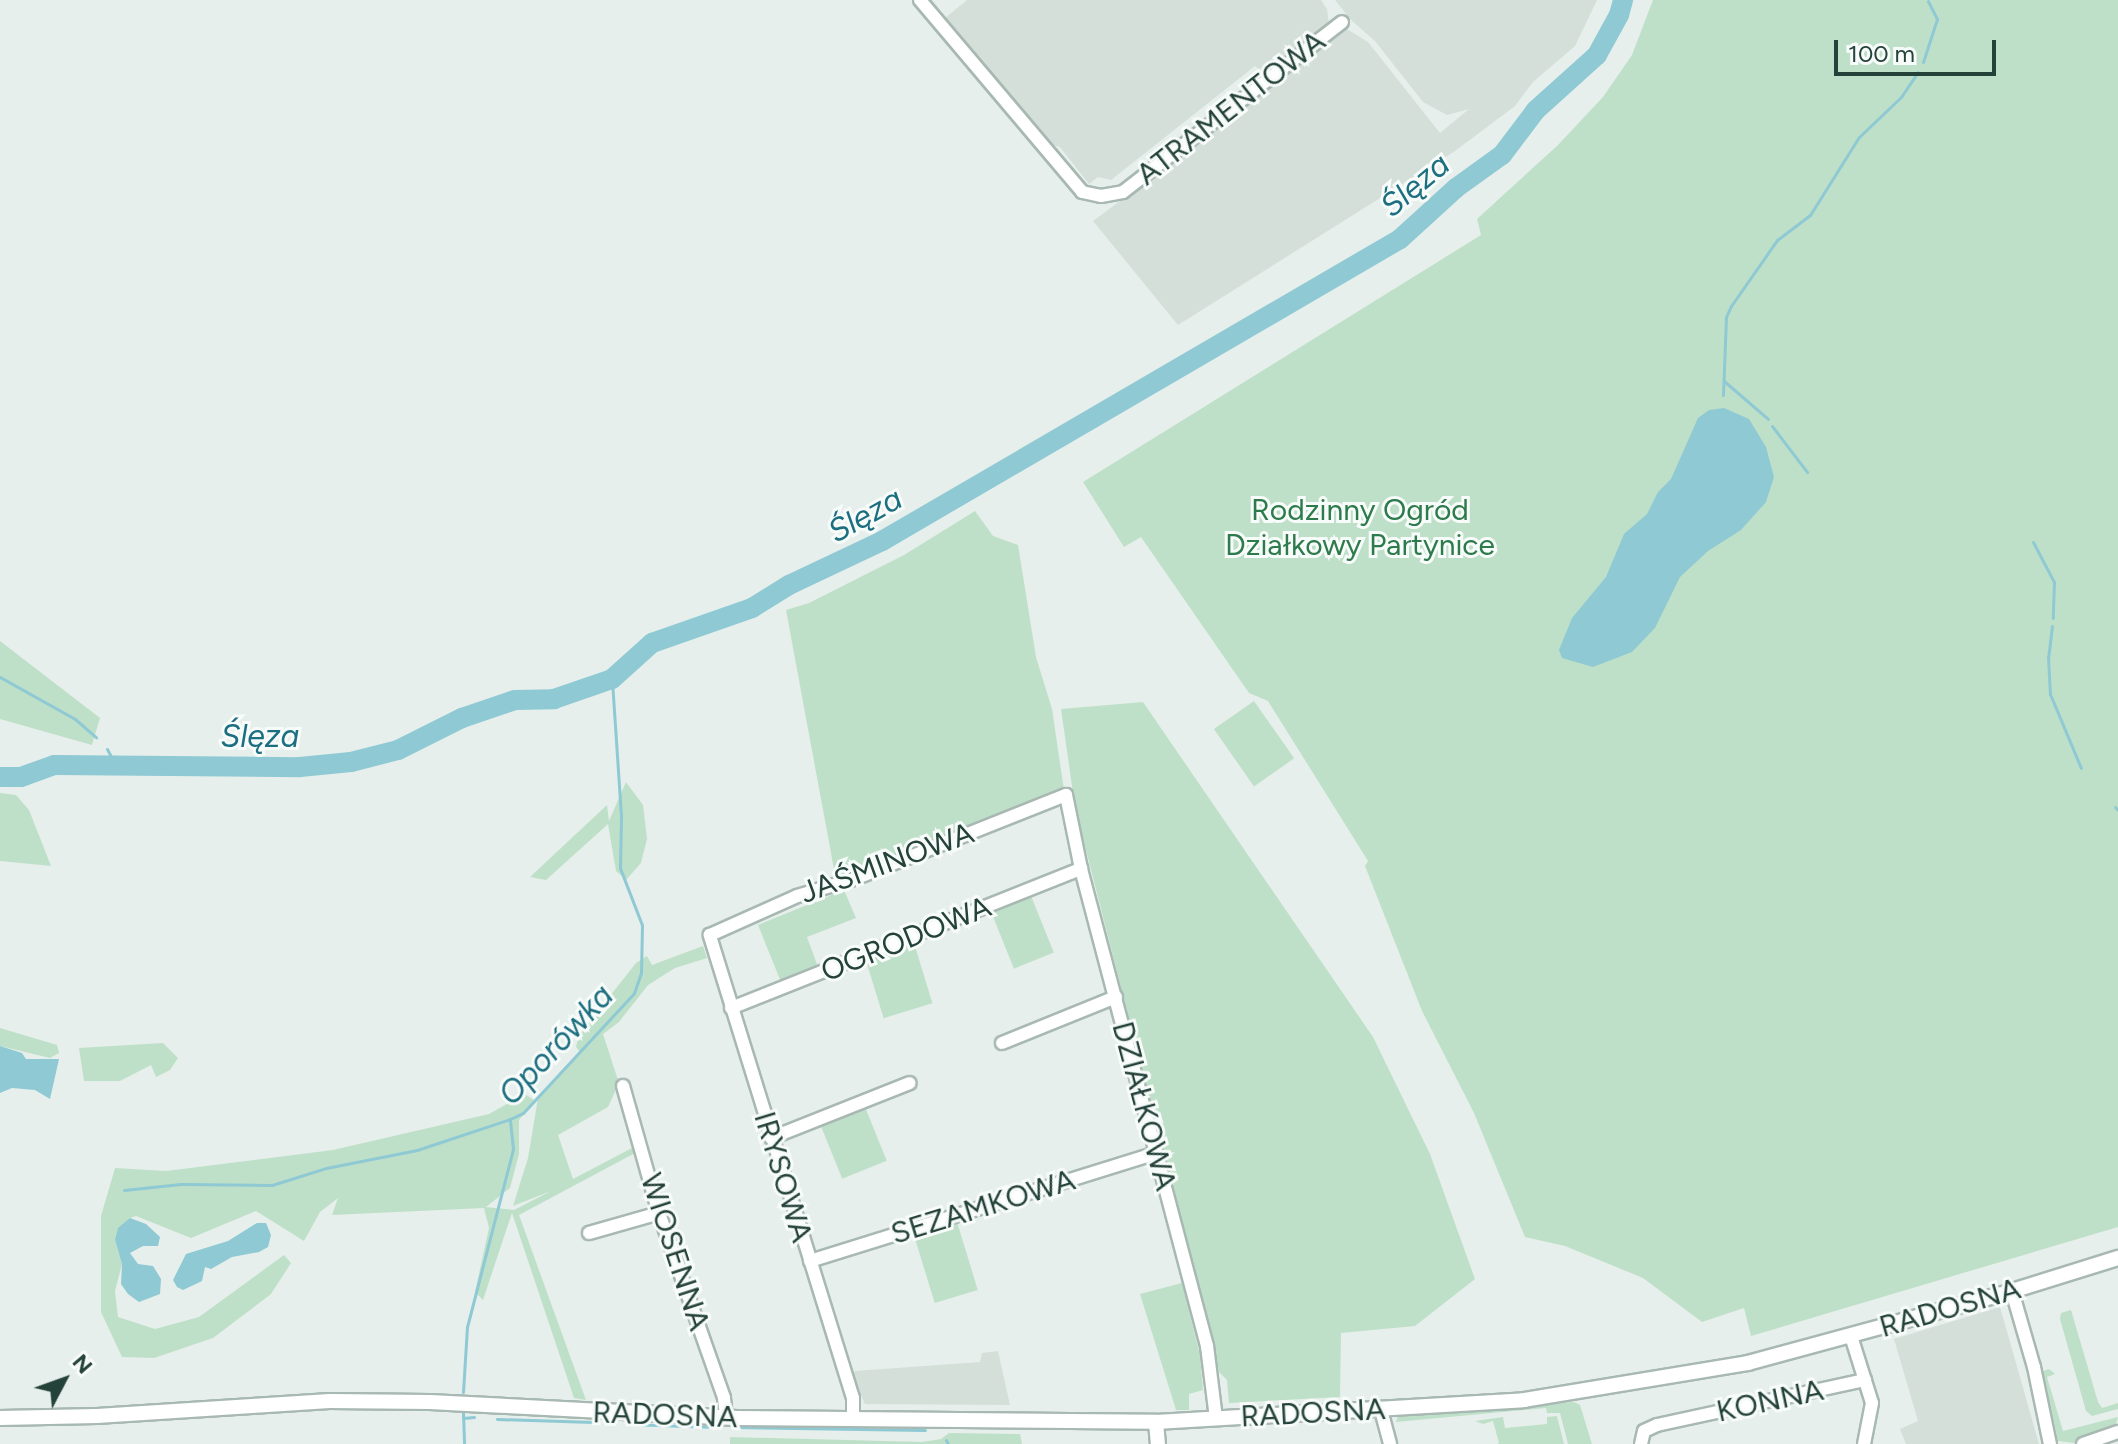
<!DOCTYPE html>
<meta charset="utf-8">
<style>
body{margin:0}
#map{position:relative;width:2118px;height:1444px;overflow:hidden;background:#e6efeb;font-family:Figtree,sans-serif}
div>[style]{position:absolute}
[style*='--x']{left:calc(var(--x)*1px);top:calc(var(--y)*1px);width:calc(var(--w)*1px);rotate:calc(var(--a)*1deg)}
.built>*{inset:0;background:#d4dfda}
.green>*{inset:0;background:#bfe0c8;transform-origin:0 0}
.water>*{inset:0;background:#8ec9d4}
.stream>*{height:3px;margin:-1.5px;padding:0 1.5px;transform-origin:1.5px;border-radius:1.5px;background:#8ec9d4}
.river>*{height:20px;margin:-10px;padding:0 10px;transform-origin:10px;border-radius:10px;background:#8ec9d4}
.roads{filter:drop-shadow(2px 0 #a8b8b2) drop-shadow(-2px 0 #a8b8b2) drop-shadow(0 2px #a8b8b2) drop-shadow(0 -2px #a8b8b2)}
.minor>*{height:12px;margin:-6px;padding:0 6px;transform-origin:6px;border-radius:6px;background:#fff}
.tertiary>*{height:14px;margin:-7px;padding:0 7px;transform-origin:7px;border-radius:7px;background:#fff}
span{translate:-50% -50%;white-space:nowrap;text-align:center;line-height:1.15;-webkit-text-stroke:6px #f7fbf9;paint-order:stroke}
.street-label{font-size:30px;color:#24423a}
.park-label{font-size:30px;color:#2d7a4b}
.water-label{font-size:32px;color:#1c6f80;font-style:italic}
.north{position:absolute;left:24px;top:1340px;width:80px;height:80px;-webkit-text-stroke:6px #f7fbf9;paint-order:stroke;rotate:49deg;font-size:22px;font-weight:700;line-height:32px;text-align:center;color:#24423a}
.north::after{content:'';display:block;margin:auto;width:28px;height:36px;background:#24423a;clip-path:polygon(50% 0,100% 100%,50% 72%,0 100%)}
.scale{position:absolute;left:1834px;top:40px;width:162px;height:36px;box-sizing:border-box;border:4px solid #24423a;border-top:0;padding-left:10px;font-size:24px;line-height:28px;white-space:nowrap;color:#24423a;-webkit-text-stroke:6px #f7fbf9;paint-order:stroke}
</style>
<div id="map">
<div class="built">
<i style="clip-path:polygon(967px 0,1321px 0,1327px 9px,1329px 24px,1265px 75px,1255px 66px,1111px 180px,1098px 177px,1089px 184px,1060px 147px,1050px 144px,945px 18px)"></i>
<i style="clip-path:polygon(1335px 0,1597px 0,1575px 46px,1533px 82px,1515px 106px,1455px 151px,1178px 325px,1093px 221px,1211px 134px,1345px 28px,1368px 42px,1440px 133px,1469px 109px,1447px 115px,1423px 102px,1375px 41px,1351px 20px)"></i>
<i style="clip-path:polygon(2000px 1307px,2039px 1444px,1906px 1444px,1900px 1429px,1918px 1421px,1894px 1339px)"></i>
<i style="clip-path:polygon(998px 1351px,1010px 1405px,865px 1404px,852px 1375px,855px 1371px,980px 1362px,982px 1353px)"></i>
</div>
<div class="green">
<i style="clip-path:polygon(1653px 0,2118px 0,2118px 1227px,1751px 1336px,1744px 1308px,1702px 1322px,1643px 1278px,1565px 1246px,1525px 1237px,1474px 1113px,1422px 1011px,1365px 866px,1368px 861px,1268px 701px,1249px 693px,1141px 537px,1124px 547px,1083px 482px,1481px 235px,1477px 219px,1558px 145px,1603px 97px,1632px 55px)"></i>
<i style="clip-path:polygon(975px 511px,993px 536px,1018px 545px,1036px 657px,1052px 709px,1064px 790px,836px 880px,786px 610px,809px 603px,904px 555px)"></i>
<i style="clip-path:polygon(0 641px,100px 718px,92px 745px,0 719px)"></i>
<i style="left:1254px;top:701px;width:70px;height:49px;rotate:55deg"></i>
<i style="clip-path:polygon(1143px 702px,1373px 1037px,1430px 1154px,1475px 1279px,1415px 1326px,1341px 1333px,1340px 1397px,1229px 1403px,1227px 1380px,1219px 1372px,1075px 807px,1061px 709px)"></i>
<i style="clip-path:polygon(626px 782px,643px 805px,647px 839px,641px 863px,626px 880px,616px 871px,608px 824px,546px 880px,530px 877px,607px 805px,609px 821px)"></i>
<i style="clip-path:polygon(0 793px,16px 795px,29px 810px,51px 866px,0 861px)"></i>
<i style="clip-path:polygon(844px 890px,856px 918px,807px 937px,818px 967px,781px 982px,758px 925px)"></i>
<i style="left:1031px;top:896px;width:61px;height:43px;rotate:68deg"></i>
<i style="left:914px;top:943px;width:63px;height:51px;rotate:73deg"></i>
<i style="clip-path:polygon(703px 946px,707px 958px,675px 968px,648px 985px,619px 1022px,603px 1034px,619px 1083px,608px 1107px,558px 1135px,573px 1179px,632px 1148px,635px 1153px,519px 1215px,586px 1400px,574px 1398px,512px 1213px,483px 1300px,475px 1292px,489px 1228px,484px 1208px,332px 1215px,338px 1198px,320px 1212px,304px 1241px,256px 1211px,191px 1238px,136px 1216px,130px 1218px,115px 1240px,122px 1264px,115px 1291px,118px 1317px,155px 1329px,199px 1317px,284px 1255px,291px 1263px,271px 1294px,213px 1338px,154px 1358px,122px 1357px,101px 1312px,101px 1216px,115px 1168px,166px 1171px,333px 1150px,489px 1114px,525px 1094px,535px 1101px,519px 1120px,519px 1154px,510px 1188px,486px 1207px,514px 1210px,551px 1191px,513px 1206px,528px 1158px,538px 1098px,580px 1052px,576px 1047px,579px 1035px,636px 963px,647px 956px,652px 965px)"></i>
<i style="clip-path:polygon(0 1028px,57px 1045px,59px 1053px,50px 1058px,0 1046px)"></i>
<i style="clip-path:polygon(163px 1043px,178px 1058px,170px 1070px,156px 1077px,151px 1065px,120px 1081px,84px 1081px,79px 1048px)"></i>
<i style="left:865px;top:1107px;width:58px;height:48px;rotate:68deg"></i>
<i style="left:957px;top:1222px;width:71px;height:45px;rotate:73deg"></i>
<i style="clip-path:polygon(1182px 1283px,1200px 1355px,1203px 1390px,1189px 1394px,1189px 1410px,1176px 1410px,1140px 1294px)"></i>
<i style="clip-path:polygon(2071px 1310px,2098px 1402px,2102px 1408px,2118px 1403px,2118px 1409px,2092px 1416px,2086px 1411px,2060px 1319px,2061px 1313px)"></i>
<i style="clip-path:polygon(2049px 1369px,2055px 1374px,2047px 1377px,2063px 1431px,2118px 1417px,2115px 1428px,2087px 1434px,2074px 1443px,2058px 1441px,2043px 1371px)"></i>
<i style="clip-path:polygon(1574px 1402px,1580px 1405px,1592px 1444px,1568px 1444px,1560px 1413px,1547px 1413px,1546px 1408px,1396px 1422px,1398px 1416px)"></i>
<i style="clip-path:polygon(1557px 1416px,1564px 1444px,1497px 1444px,1499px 1443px,1493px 1421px,1483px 1424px,1475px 1421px,1503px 1417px,1505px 1428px,1547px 1424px,1547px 1417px)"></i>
<i style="clip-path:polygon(949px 1433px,1020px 1434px,1022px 1444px,730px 1444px,730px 1437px,922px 1442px,941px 1439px)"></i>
</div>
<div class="water">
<i style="clip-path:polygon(1724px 408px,1749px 419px,1766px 447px,1774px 477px,1766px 502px,1741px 530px,1708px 551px,1680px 577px,1655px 628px,1632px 652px,1593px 667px,1562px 658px,1559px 650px,1572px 618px,1606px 577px,1624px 534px,1647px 514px,1658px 492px,1671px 479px,1698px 418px,1709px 410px)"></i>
<i style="clip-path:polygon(0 1046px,22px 1053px,26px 1059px,59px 1059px,50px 1099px,35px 1090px,12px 1088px,0 1093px)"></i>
<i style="clip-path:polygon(130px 1218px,146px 1224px,160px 1237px,158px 1246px,143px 1246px,130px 1253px,138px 1264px,153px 1266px,161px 1279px,160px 1294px,139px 1302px,128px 1294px,121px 1284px,122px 1264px,115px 1240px,118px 1228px)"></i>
<i style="clip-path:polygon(257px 1223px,266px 1223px,271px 1235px,268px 1247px,259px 1252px,232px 1257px,211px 1269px,205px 1267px,202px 1281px,183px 1290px,177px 1287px,173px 1280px,186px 1254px,228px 1241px)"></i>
</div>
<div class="stream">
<i style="--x:1923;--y:62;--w:45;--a:-72"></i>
<i style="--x:1937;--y:19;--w:20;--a:-117"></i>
<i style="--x:1724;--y:381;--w:58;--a:40.8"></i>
<i style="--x:1723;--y:395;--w:78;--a:-87.8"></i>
<i style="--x:1726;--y:317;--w:12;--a:-66"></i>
<i style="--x:1731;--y:306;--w:80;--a:-55.1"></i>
<i style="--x:1777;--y:240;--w:41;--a:-37.1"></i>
<i style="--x:1810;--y:215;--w:92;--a:-57.9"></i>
<i style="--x:1859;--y:137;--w:58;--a:-43.6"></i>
<i style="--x:1901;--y:97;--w:30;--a:-56"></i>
<i style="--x:1772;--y:426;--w:58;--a:52.7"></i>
<i style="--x:2033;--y:542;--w:45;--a:62.3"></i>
<i style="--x:2054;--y:582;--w:36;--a:92"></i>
<i style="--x:2052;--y:626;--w:31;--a:97"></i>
<i style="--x:2048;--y:657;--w:37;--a:87"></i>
<i style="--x:2050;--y:694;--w:80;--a:67.3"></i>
<i style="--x:0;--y:677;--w:86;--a:29.2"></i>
<i style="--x:75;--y:719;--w:28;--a:41"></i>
<i style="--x:107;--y:749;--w:17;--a:62"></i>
<i style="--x:2115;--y:807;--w:4;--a:45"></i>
<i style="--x:124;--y:1190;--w:57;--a:-6"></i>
<i style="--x:181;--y:1184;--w:91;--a:0.6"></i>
<i style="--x:272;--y:1185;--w:57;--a:-17.5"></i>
<i style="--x:326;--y:1168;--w:93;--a:-11.2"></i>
<i style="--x:417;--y:1150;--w:98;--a:-18.4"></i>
<i style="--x:463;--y:1392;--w:65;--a:-86.5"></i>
<i style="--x:467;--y:1327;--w:184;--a:-75.5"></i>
<i style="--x:513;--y:1149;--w:30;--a:-96"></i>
<i style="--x:510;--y:1119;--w:14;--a:-25"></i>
<i style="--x:523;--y:1113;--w:163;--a:-47.2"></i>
<i style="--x:634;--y:993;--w:21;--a:-71"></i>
<i style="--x:641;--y:973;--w:48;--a:-88.8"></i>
<i style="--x:642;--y:925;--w:61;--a:-111.1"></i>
<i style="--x:620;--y:868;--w:52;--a:-88.9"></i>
<i style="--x:621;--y:816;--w:137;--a:-93.8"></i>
<i style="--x:463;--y:1413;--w:31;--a:88"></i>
<i style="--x:463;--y:1418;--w:11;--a:-5"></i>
<i style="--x:497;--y:1419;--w:96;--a:1.8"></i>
<i style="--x:627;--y:1424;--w:90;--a:1.9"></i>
<i style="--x:734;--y:1427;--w:191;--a:0.9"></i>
<i style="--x:946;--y:1440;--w:4;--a:63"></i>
</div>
<div class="river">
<i style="--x:0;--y:777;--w:21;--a:0"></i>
<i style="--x:21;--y:777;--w:35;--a:-20"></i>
<i style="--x:54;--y:765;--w:246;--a:0.5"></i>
<i style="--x:300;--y:767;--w:51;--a:-5.6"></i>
<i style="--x:351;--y:762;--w:49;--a:-14.3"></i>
<i style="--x:398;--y:750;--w:72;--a:-26.6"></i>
<i style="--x:462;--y:718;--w:56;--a:-18.8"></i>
<i style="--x:515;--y:700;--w:39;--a:-1"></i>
<i style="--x:554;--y:699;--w:61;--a:-19"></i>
<i style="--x:612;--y:679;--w:54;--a:-42"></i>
<i style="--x:652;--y:643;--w:106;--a:-19.3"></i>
<i style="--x:752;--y:608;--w:44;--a:-31.9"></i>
<i style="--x:789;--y:585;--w:103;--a:-25.3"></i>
<i style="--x:882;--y:541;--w:600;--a:-30.24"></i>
<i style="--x:1400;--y:239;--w:76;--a:-42.3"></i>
<i style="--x:1456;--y:188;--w:57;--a:-35.7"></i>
<i style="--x:1502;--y:155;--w:56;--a:-52.9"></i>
<i style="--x:1536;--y:110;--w:82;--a:-42"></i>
<i style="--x:1597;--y:55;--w:46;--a:-61.2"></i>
<i style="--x:1619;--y:15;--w:16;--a:-75"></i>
</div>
<div class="roads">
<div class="minor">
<i style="--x:920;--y:0;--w:251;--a:49.8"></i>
<i style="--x:1082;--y:192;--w:19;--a:12"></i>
<i style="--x:1101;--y:196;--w:22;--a:-10"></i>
<i style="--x:1123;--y:192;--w:277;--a:-37.8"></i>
<i style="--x:731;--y:1008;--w:377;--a:-21.7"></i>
<i style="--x:1002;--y:1043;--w:123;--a:-22"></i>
<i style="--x:623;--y:1086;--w:132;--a:74.2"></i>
<i style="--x:659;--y:1213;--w:196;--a:70.6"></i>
<i style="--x:724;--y:1398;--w:20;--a:84"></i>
<i style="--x:771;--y:1138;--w:149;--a:-21.6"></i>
<i style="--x:589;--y:1233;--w:73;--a:-15.9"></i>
<i style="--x:810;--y:1261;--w:362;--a:-17.3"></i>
<i style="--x:2012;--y:1291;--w:79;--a:73.9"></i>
<i style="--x:2034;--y:1367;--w:79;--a:78.3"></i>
<i style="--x:1851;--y:1336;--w:70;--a:72.6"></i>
<i style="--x:1872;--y:1403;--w:42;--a:101"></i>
<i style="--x:1381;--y:1410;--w:35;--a:75"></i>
<i style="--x:853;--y:1418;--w:20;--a:-90"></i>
<i style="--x:853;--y:1398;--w:485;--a:-107.2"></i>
<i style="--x:710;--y:935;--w:95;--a:-24.1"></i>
<i style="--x:797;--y:896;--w:63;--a:-16.7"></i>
<i style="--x:857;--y:878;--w:225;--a:-21.7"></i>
<i style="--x:1066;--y:795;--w:76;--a:78.5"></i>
<i style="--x:1081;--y:869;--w:493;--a:75.2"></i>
<i style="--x:1207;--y:1346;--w:73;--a:82.9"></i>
<i style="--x:1641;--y:1444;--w:13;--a:-77"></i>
<i style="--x:1644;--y:1431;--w:14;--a:-25"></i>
<i style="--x:1657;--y:1425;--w:213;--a:-12.2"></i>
<i style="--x:2083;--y:1444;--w:37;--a:-19"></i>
</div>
<div class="tertiary">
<i style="--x:0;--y:1418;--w:97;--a:-1.2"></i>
<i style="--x:97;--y:1416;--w:233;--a:-3.7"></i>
<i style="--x:330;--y:1401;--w:100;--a:0.6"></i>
<i style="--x:430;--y:1402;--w:307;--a:3"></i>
<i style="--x:737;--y:1418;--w:419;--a:0.5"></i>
<i style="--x:1156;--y:1422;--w:369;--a:-3.4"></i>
<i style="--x:1524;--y:1400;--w:227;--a:-9.4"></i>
<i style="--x:1748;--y:1363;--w:260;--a:-15.2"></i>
<i style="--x:1999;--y:1295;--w:125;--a:-17.3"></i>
<i style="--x:1156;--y:1422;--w:22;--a:85"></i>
</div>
</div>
<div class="street-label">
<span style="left:1231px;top:108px;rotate:-38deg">ATRAMENTOWA</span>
<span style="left:887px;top:863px;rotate:-20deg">JAŚMINOWA</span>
<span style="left:906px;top:939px;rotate:-22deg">OGRODOWA</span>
<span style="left:1144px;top:1106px;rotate:75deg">DZIAŁKOWA</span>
<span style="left:783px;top:1177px;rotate:73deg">IRYSOWA</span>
<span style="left:983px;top:1207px;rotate:-17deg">SEZAMKOWA</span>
<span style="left:675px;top:1252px;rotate:72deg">WIOSENNA</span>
<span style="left:1950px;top:1308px;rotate:-16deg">RADOSNA</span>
<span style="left:1770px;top:1401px;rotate:-12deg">KONNA</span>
<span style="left:1313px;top:1413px;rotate:-3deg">RADOSNA</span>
<span style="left:665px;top:1415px;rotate:2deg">RADOSNA</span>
</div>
<div class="park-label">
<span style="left:1360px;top:527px">Rodzinny Ogród<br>Działkowy Partynice</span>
</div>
<div class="water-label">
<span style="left:1415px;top:185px;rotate:-40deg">Ślęza</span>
<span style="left:865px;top:515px;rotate:-29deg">Ślęza</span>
<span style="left:260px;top:736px">Ślęza</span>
<span style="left:556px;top:1045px;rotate:-47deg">Oporówka</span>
</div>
<div class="north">N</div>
<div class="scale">100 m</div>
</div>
